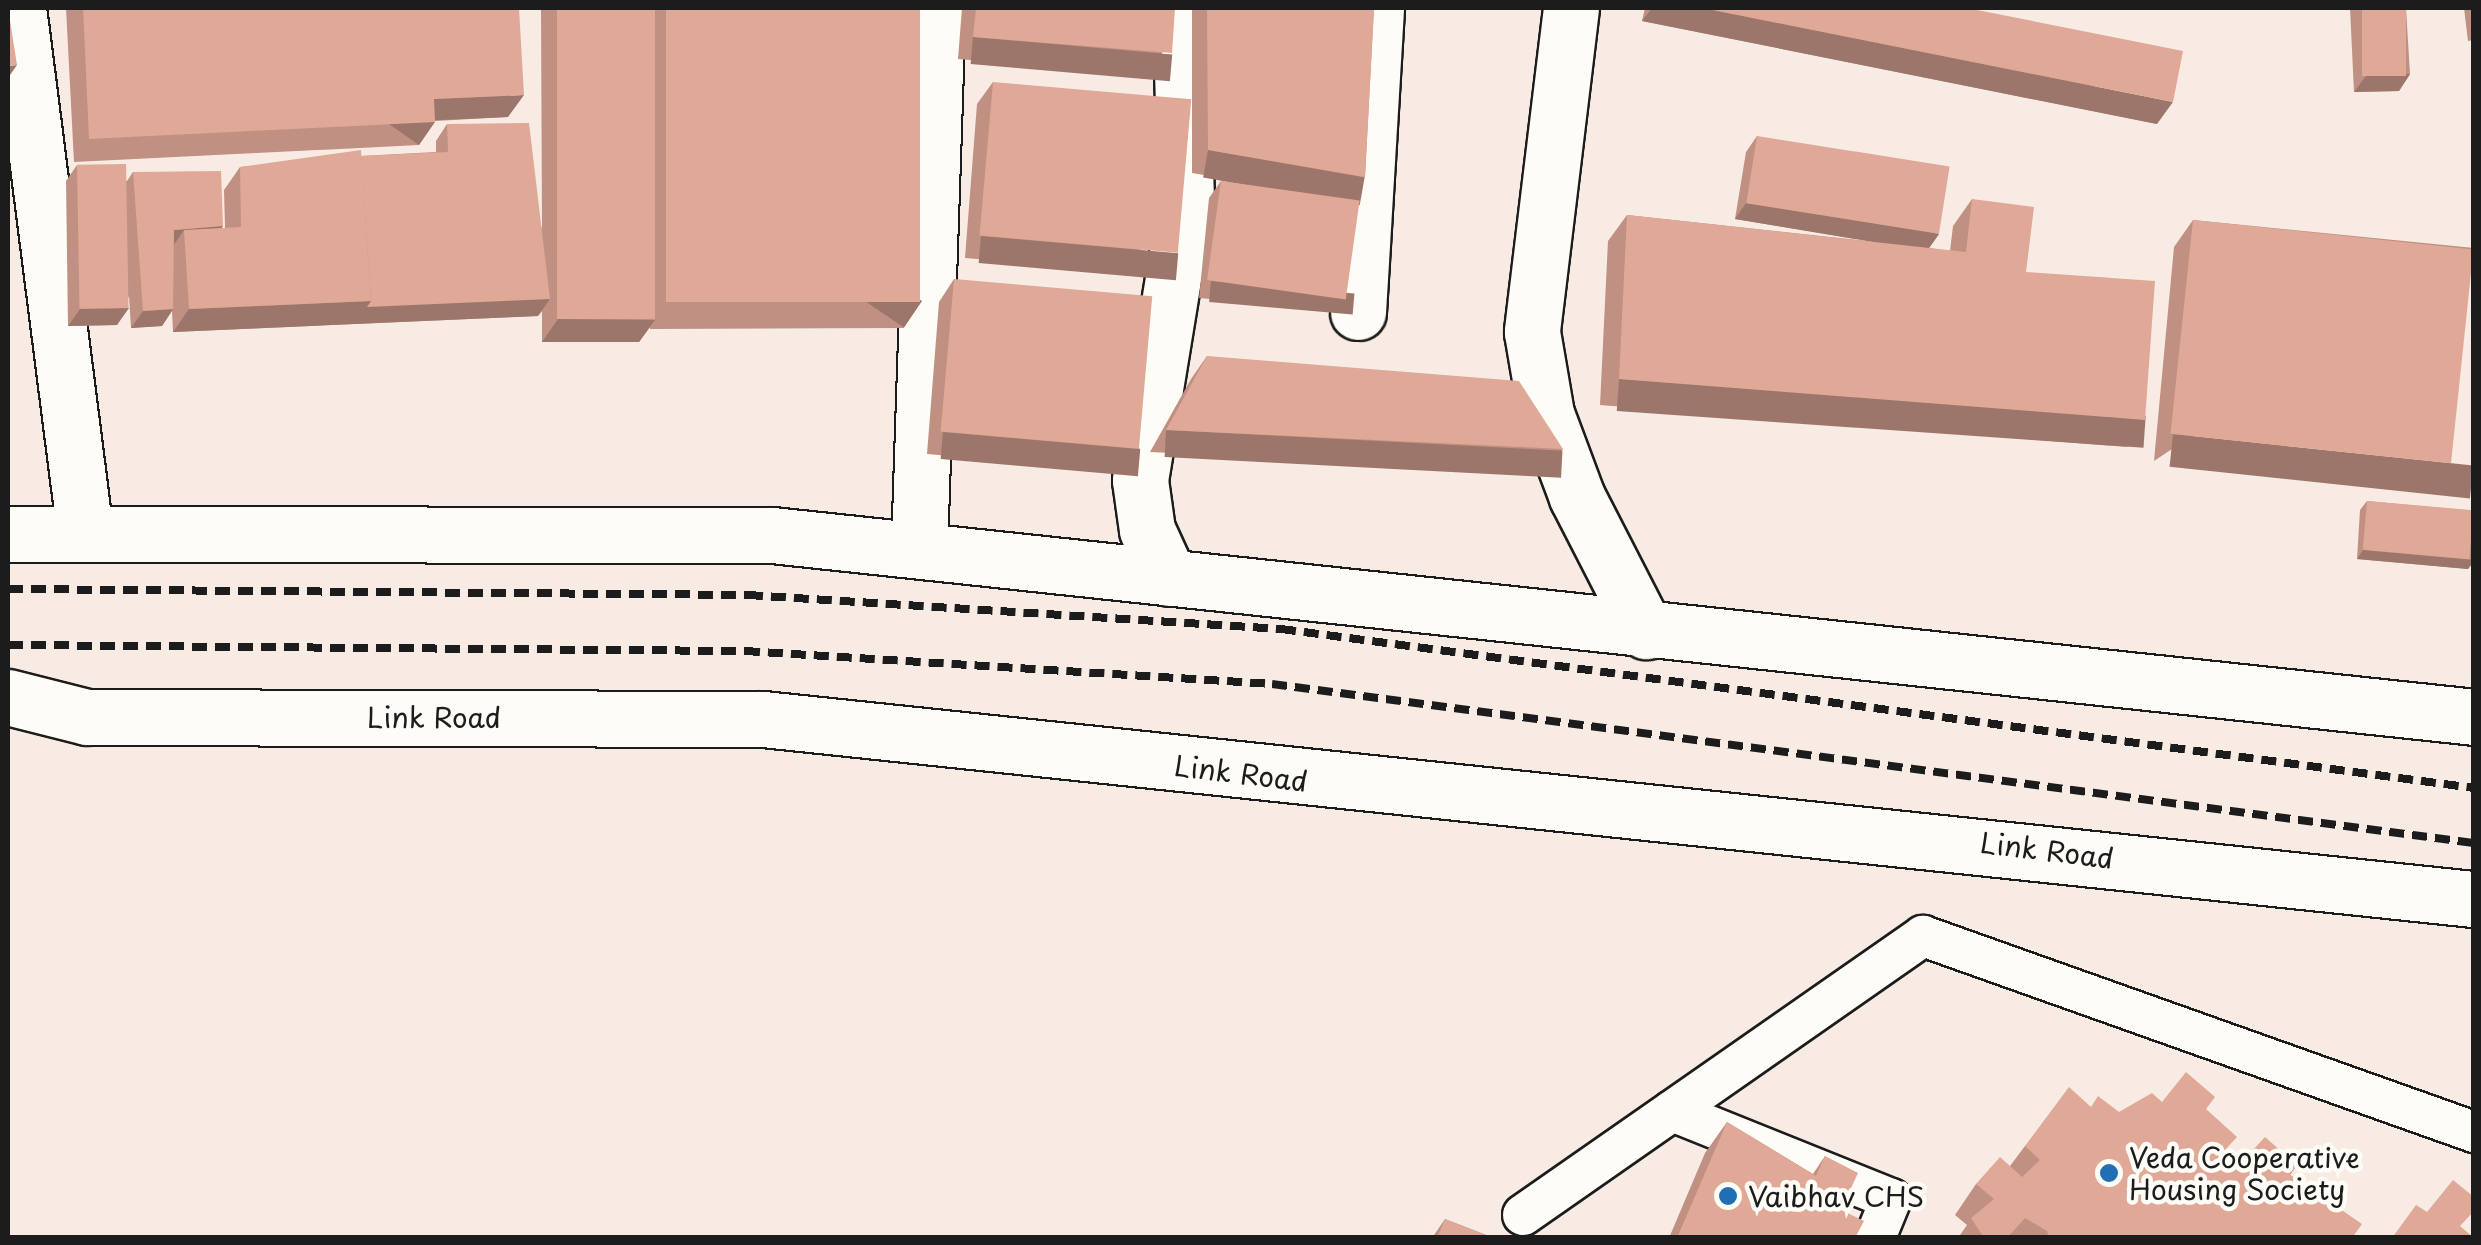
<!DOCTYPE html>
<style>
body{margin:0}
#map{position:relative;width:2481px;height:1245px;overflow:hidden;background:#f7ebe4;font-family:"Playpen Sans",sans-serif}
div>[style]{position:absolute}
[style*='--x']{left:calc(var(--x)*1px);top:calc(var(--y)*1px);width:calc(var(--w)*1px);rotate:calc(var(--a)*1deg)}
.roads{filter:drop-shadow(2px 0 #1c1c1c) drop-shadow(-2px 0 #1c1c1c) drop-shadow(0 2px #1c1c1c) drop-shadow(0 -2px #1c1c1c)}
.service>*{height:40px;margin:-20px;padding:0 20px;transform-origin:20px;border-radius:20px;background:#fdfcf7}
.minor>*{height:55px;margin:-27.5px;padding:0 27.5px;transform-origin:27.5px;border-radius:27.5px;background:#fdfcf7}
.primary>*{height:55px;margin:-27.5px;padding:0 27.5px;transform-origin:27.5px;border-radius:27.5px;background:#fdfcf7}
.rail>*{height:8px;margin-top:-4px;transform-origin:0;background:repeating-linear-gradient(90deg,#1c1c1c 0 15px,transparent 0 23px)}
.wall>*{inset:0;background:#c09082}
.shaded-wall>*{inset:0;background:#9c766a;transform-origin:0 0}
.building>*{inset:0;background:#dfa897;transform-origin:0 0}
.dots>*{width:28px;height:28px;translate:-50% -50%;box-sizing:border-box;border:5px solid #fdfcf7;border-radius:50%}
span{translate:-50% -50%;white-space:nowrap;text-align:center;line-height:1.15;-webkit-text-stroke:9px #fdfcf7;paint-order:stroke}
.street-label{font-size:28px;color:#1c1c1c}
.poi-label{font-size:28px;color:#1c1c1c}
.left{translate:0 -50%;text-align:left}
.frame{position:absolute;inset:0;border:10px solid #1c1c1c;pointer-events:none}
</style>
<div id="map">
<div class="roads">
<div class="service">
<i style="--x:1672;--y:1111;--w:236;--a:21.9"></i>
<i style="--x:1891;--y:1199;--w:42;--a:112.3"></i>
<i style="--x:1523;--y:1215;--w:488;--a:-34.9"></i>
<i style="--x:1923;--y:936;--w:585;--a:19.58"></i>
</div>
<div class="minor">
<i style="--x:18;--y:8;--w:529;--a:82.73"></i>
<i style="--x:1571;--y:8;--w:326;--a:96.9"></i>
<i style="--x:1532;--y:332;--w:83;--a:80.3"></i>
<i style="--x:1546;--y:414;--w:89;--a:69.5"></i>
<i style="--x:1577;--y:497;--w:151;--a:62.8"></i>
<i style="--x:1358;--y:312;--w:305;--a:-86.6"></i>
<i style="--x:919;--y:548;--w:540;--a:-88.09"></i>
<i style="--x:1169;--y:578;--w:53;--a:-114.6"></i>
<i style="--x:1147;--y:530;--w:50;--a:-98"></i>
<i style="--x:1140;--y:480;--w:285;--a:-80.7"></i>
<i style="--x:1186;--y:199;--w:191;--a:-91.8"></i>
</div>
<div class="primary">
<i style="--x:8;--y:534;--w:764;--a:0.07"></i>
<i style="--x:772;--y:535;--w:1712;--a:6.1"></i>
<i style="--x:8;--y:697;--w:81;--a:14.2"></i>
<i style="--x:87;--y:717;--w:676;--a:0.17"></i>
<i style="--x:763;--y:719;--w:1720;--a:6.01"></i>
</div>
</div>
<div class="rail">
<i style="--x:8;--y:589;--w:740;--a:0.46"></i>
<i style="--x:748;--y:595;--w:534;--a:3.65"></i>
<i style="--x:1281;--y:629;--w:1204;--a:7.59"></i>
<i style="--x:8;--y:645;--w:737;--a:0.47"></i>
<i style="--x:745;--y:651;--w:528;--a:3.58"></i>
<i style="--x:1272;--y:684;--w:1212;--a:7.54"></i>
</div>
<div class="wall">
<i style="clip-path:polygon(66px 8px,519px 8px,508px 117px,435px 121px,419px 145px,74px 162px)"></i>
<i style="clip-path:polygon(541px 8px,920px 8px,904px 328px,650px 329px,650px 327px,639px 342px,542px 342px,542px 311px,538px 316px,173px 332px,172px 311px,162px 326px,131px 328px,129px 296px,117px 325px,68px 326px,66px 181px,77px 165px,127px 181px,133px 172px,223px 226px,221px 228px,225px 228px,224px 190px,240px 167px,361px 156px,436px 152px,436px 141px,447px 124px,542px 228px)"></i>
<i style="clip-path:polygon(962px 8px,1175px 8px,1156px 75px,958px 59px)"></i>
<i style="clip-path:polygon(1192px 8px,1374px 8px,1365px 177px,1349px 200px,1343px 311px,1199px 298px,1209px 198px,1221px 181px,1344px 199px,1192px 173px)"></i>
<i style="clip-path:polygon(1645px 8px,1967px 8px,2157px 124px,1642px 21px)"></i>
<i style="clip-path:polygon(2350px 8px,2406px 8px,2410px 74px,2399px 91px,2354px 92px)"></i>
<i style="clip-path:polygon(2464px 8px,2474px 8px,2474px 40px,2468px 41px)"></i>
<i style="clip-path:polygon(993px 82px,1162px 274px,965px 258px,977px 104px)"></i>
<i style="clip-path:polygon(1757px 136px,1939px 234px,1929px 248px,1950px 251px,1953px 226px,1972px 199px,2026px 272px,2145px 420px,2127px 447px,1600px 405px,1608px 241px,1627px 215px,1876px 242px,1735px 219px,1746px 152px)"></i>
<i style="clip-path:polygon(2193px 220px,2474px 248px,2154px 461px,2174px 247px)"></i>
<i style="clip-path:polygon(954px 279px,1140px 449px,1125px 471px,927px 454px,939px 302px)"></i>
<i style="clip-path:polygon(1207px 356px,1563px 449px,1548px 471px,1150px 452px,1191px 379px)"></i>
<i style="clip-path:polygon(2367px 501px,2474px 511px,2474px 561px,2468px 569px,2357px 559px,2360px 510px)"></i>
<i style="clip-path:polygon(2162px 1102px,2206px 1110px,2227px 1152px,2240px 1164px,2297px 1165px,2290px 1175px,2353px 1238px,1958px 1238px,1967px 1225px,1955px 1215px,1976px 1184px,2010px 1166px,2025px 1146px,2091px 1107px,2119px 1112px)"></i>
<i style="clip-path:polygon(1727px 1122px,1813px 1174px,1825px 1156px,1841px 1210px,1855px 1238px,1669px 1238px,1705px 1153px)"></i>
<i style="clip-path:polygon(1445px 1219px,1494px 1238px,1432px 1238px)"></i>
</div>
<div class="shaded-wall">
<i style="clip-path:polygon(1652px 8px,1703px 8px,2173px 102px,2157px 124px,1642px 21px)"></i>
<i style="left:973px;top:37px;width:200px;height:27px;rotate:5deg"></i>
<i style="clip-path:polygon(17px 65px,8px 78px,8px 66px)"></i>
<i style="clip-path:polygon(2410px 74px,2399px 91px,2354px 92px,2366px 76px)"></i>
<i style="clip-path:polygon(524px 95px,508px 117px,418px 121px,434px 99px)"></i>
<i style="left:435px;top:122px;width:28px;height:346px;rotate:125deg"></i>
<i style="left:1208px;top:150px;width:159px;height:28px;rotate:10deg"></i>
<i style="clip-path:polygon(1746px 203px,1939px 234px,1927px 251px,1735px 219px)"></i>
<i style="clip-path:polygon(223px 226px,212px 242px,184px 230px,173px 246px,174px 230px)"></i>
<i style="left:981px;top:236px;width:198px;height:27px;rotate:5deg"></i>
<i style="left:1211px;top:281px;width:144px;height:21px;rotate:5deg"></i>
<i style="clip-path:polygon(550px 299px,538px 316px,173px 332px,189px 309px,371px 301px)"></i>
<i style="left:922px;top:301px;width:32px;height:253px;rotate:124deg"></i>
<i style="clip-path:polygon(129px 308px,117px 325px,68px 326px,80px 309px)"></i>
<i style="clip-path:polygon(173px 309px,162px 326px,131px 328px,143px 311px)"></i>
<i style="clip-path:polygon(558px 319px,655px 320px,639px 342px,542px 342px)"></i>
<i style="left:1619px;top:379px;width:528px;height:32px;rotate:4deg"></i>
<i style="left:1166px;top:430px;width:397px;height:27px;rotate:3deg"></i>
<i style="left:943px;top:432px;width:198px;height:27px;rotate:5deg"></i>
<i style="left:2173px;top:434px;width:302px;height:33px;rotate:6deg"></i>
<i style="clip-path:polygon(2363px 550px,2474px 560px,2474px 561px,2468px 569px,2357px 559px)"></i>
</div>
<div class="building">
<i style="clip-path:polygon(8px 8px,17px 65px,8px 66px)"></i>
<i style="clip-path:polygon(83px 8px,519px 8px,524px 95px,434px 99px,435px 122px,89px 139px)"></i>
<i style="left:557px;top:8px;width:98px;height:311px"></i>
<i style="left:666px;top:8px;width:254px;height:294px"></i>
<i style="clip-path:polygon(976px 8px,1175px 8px,1172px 53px,973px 37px)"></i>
<i style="clip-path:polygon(1207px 8px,1374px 8px,1365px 177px,1208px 150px)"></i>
<i style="clip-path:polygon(1703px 8px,1967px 8px,2183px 51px,2173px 102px)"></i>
<i style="left:2362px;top:8px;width:44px;height:68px"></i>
<i style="left:993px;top:82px;width:199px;height:154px;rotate:5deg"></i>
<i style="clip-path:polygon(529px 123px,550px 299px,367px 307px,371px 301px,361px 156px,448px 152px,447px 124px)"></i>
<i style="left:1757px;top:136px;width:195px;height:68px;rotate:9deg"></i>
<i style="clip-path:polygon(361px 150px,371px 301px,189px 309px,184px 230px,241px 227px,240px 167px)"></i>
<i style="left:126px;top:164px;width:144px;height:49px;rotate:89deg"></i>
<i style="clip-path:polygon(221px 171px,223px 226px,174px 230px,173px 309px,143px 311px,133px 172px)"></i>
<i style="left:1221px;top:181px;width:140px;height:100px;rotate:8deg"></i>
<i style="clip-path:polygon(1972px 199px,2034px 207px,2026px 272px,2155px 281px,2145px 420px,1619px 379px,1627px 215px,1966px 252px)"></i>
<i style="left:2193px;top:220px;width:282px;height:215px;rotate:6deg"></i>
<i style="left:954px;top:279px;width:199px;height:153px;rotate:5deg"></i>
<i style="clip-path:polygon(1207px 356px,1519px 381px,1563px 449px,1166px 430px)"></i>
<i style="left:2367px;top:501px;width:107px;height:49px;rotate:5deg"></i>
<i style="clip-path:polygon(2186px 1072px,2215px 1097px,2206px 1109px,2237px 1137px,2225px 1150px,2240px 1164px,2265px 1137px,2297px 1165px,2289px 1174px,2362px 1224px,2352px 1238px,2049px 1238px,2047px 1231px,2025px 1218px,2007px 1238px,1984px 1238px,1971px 1218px,1994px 1199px,1976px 1184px,2000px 1157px,2022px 1177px,2040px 1160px,2025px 1146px,2069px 1087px,2091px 1107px,2098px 1096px,2119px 1112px,2152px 1093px,2162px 1102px)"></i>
<i style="clip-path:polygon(1727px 1122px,1816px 1176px,1825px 1156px,1858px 1173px,1841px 1210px,1864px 1221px,1855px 1238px,1677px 1238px)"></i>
<i style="clip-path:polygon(2453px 1180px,2474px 1197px,2474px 1211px,2460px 1226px,2474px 1238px,2392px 1238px,2416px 1205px,2427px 1212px)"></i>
<i style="clip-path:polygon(1445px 1219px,1494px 1238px,1437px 1238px)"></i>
</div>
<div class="dots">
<i style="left:2109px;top:1173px;background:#1f6fb2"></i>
<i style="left:1728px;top:1196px;background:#1f6fb2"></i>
</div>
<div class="street-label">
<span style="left:434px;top:717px">Link Road</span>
<span style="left:1241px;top:773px;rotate:7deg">Link Road</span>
<span style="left:2047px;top:850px;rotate:7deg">Link Road</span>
</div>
<div class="poi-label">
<span class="left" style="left:2129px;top:1173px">Veda Cooperative<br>Housing Society</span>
<span class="left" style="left:1748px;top:1196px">Vaibhav CHS</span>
</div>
<div class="frame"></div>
</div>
